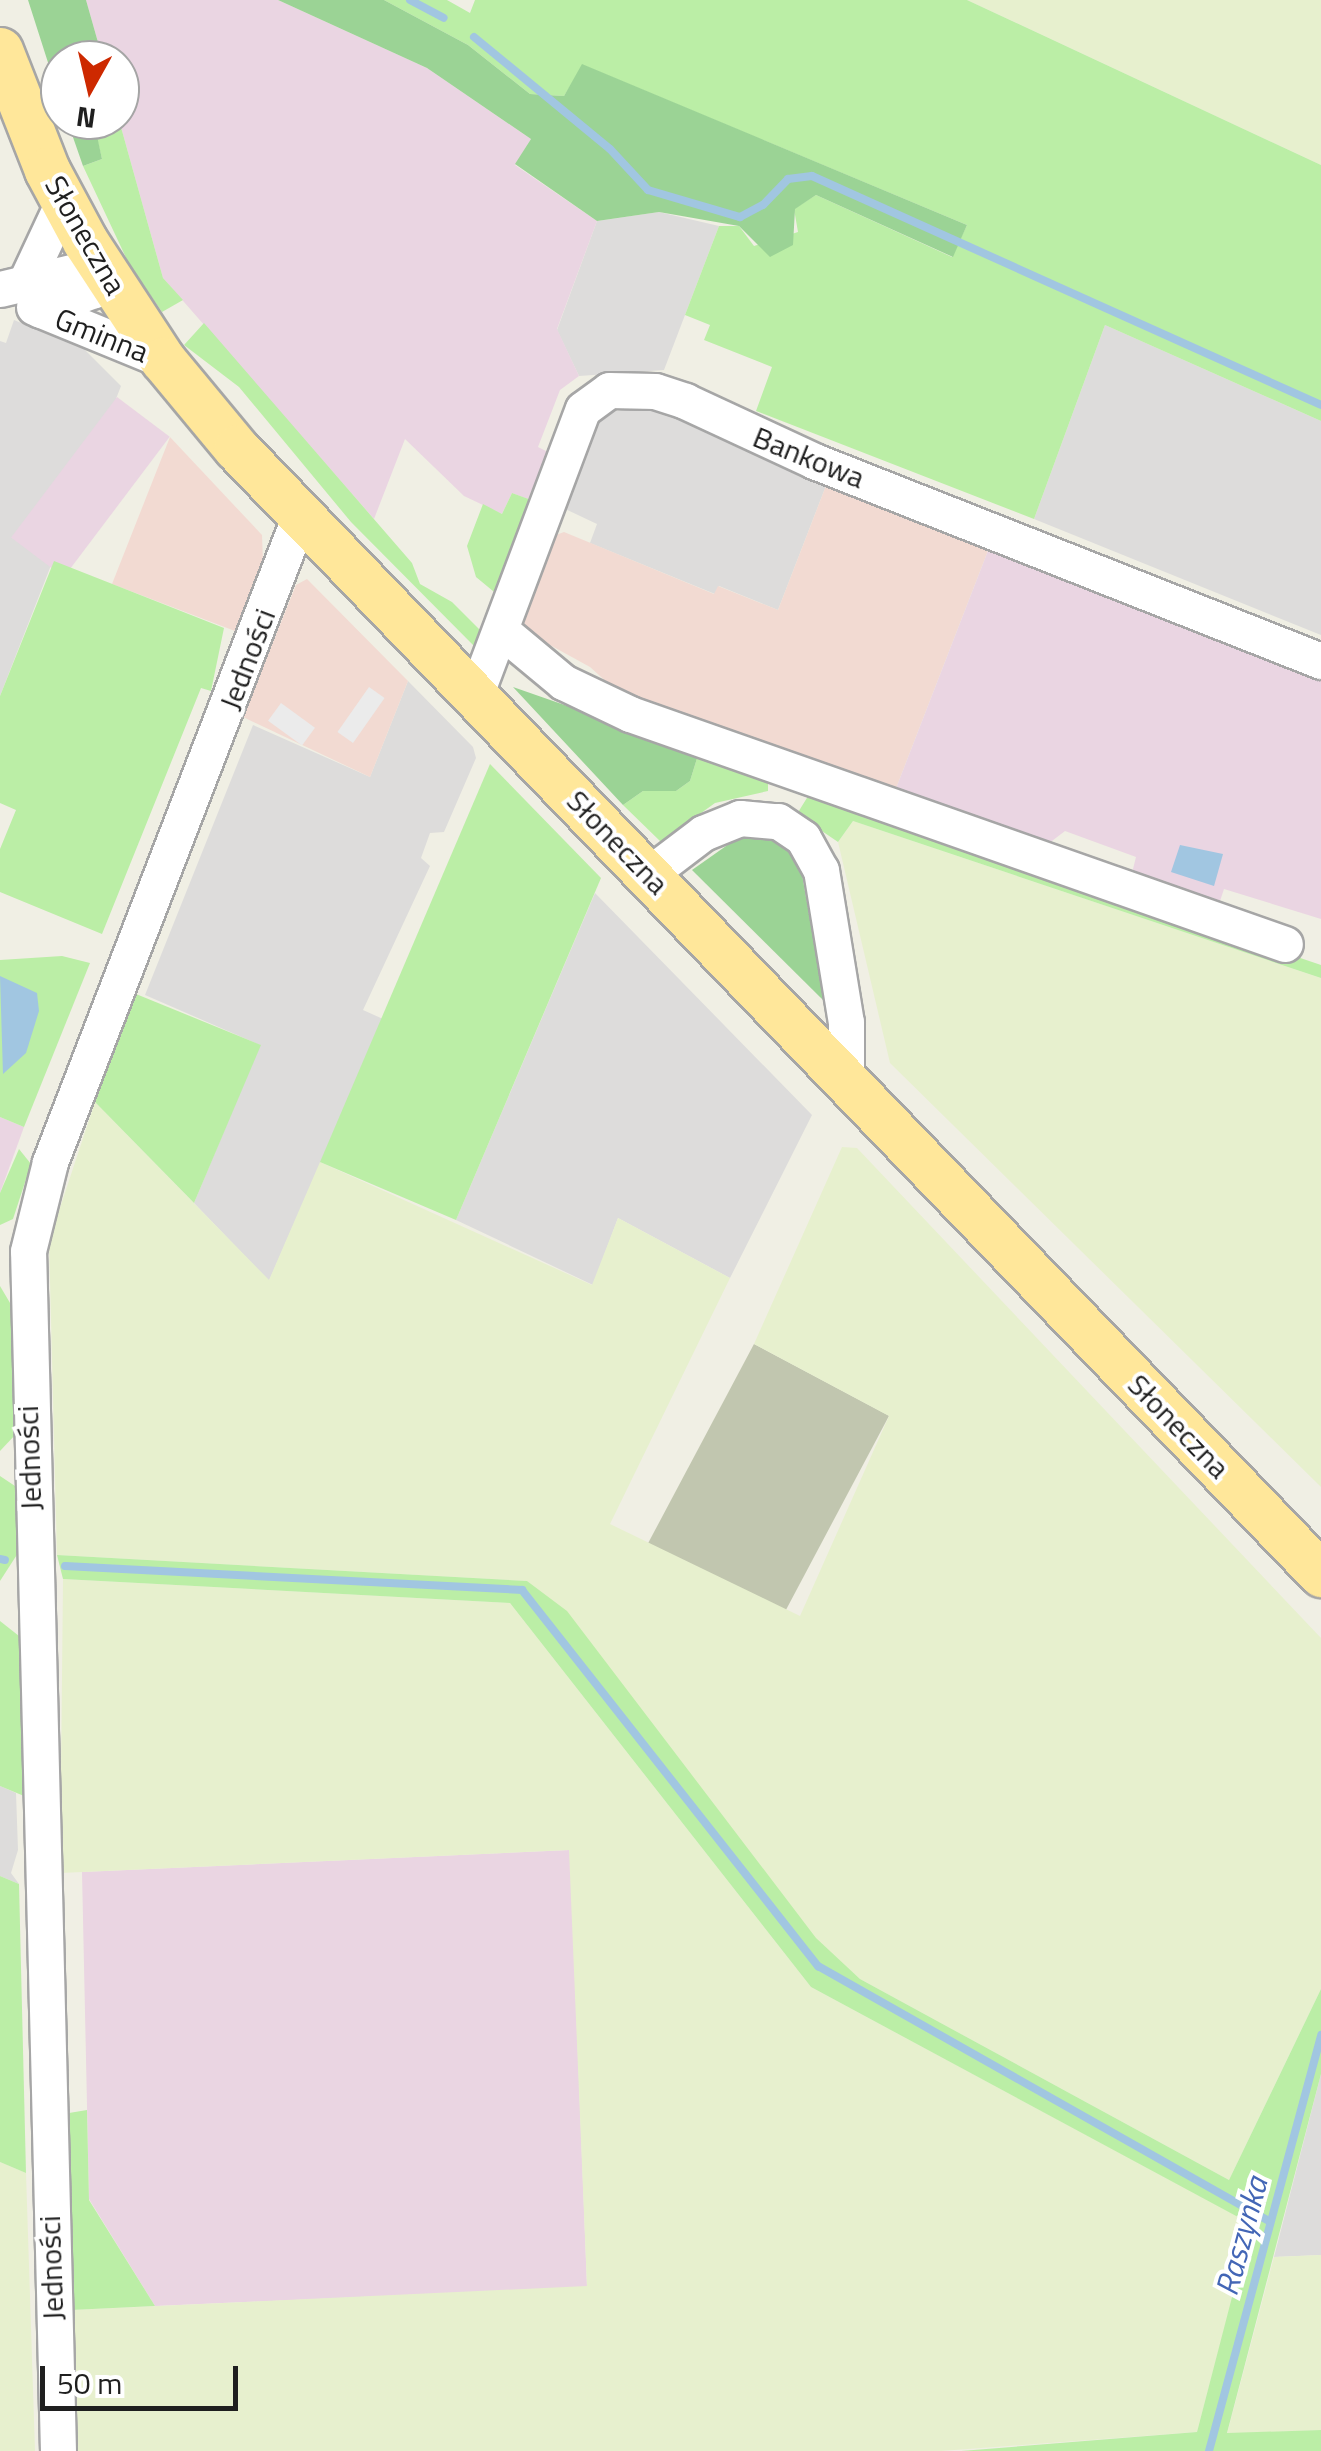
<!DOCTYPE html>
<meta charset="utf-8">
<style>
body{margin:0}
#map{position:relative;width:1321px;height:2451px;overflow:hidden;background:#f0efe4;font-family:"Titillium Web",sans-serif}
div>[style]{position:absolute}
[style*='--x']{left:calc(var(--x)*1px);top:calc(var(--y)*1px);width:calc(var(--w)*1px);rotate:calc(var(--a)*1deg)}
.residential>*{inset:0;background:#dddcdb}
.commercial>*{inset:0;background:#f2dad2}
.industrial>*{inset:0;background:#ead5e2;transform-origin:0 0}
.construction>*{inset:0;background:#c1c6af;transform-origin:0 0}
.farmland>*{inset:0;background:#e7f0ce}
.grass>*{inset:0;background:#bbeea6}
.forest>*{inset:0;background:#9bd395}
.parking>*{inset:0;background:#ebebeb;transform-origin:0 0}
.water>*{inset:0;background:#a1c6e1}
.stream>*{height:8px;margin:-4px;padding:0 4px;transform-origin:4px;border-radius:4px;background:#a1c6e1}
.roads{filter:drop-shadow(2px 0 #a6a6a6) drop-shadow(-2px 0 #a6a6a6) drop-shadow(0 2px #a6a6a6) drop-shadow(0 -2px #a6a6a6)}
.minor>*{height:35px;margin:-17.5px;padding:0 17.5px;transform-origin:17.5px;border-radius:17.5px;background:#fff}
.major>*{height:45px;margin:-22.5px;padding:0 22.5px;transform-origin:22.5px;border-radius:22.5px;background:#ffe79a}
span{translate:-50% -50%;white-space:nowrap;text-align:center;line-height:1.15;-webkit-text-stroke:8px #fff;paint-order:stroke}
.street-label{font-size:30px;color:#1f1f1f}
.water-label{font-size:32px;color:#4366b6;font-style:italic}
.north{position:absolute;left:40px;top:40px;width:100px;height:100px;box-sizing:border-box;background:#fff;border:2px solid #a5a5a5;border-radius:50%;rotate:188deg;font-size:28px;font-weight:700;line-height:40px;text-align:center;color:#1f1f1f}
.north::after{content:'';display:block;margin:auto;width:35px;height:45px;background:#cd2900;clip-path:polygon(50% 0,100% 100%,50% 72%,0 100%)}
.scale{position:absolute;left:40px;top:2366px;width:198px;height:45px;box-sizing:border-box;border:5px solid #1f1f1f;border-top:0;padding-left:12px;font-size:30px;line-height:35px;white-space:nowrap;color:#1f1f1f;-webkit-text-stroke:8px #fff;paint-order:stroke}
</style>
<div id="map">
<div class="residential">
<i style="clip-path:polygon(659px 212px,719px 226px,664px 370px,579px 376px,557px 330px,597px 221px)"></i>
<i style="clip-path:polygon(14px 320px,83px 348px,121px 386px,0 696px,0 341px,6px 343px)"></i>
<i style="clip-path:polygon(1105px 325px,1321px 421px,1321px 635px,1034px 519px)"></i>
<i style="clip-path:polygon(656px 407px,829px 478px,778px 610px,719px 586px,715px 594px,590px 543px,597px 524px,561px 507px,601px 412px)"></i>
<i style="clip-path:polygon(408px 681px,473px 747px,476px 758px,444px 832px,430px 833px,421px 858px,430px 866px,363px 1010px,383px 1019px,269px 1281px,194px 1203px,260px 1045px,145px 995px,253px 725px,370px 777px)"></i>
<i style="clip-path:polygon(595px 893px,812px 1115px,730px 1278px,618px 1218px,593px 1285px,456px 1220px)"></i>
<i style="clip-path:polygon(0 1786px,16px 1793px,18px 1850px,11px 1873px,19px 1884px,0 1876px)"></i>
<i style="clip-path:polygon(1321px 2074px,1321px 2255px,1274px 2257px)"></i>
</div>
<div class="commercial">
<i style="clip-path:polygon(170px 437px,262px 535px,263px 562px,235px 631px,112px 584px)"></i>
<i style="clip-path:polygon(829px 478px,991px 543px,895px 791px,620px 694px,590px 667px,530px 634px,522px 620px,556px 535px,564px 532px,714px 594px,718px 586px,778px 610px)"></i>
<i style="clip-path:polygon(307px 579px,408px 681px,370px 777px,243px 717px,296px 585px)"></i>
</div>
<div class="industrial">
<i style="clip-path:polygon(86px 0,278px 0,427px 68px,531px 139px,515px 165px,597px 221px,557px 329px,579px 376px,560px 390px,538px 447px,548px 452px,528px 499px,512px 493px,502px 514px,464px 496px,405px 439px,374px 519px,163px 278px,119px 120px,120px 60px,103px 60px)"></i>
<i style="left:117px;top:397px;width:66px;height:176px;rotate:37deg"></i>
<i style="clip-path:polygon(991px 543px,1321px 675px,1321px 919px,1224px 889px,1219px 904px,1132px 873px,1136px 857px,1065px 831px,1048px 844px,895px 791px)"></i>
<i style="clip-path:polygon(0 1117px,24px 1127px,0 1193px)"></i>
<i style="clip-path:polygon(570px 1850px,587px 2287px,155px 2306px,89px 2199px,82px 1872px)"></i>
</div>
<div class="construction">
<i style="left:754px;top:1344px;width:153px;height:226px;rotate:28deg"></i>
</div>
<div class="farmland">
<i style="clip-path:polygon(967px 0,1321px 0,1321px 165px)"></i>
<i style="clip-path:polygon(853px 821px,1321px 978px,1321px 1487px,890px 1063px,838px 842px)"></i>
<i style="clip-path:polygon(95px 1102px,269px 1280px,320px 1162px,592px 1285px,618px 1218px,730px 1278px,610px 1524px,800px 1616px,889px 1416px,754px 1344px,842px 1147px,857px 1148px,1321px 1638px,1321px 1989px,1229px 2180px,860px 1979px,816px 1939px,527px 1581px,57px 1555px,49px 1241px)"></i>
<i style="clip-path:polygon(63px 1579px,510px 1603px,811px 1987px,1252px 2224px,1197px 2432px,941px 2451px,74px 2451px,71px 2310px,587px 2286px,569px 1850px,60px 1873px)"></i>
<i style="clip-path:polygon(0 2162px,26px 2173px,35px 2451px,0 2451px)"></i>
<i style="clip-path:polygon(1321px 2255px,1321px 2430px,1227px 2434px,1274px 2257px)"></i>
</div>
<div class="grass">
<i style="clip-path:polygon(384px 0,447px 0,470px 13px,475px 0,967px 0,1321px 165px,1321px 421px,1105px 325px,1034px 519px,756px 411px,772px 367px,704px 340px,710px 325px,685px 315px,719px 226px,739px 226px,754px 246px,798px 232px,794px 209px,816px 195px,952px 257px,967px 225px,583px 65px,564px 96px,530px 94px,468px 45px)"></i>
<i style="clip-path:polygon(119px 120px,163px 278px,183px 300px,162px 312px,129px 264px,83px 166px,102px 159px,93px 122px)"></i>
<i style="clip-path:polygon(204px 323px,412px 563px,420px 584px,452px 602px,485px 635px,477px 649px,351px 522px,239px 387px,184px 345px)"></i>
<i style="clip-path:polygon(512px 493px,534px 501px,499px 596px,476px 577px,467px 546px,483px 504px,502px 514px)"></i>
<i style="clip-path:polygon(54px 561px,224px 628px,211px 691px,201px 688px,102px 934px,0 892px,0 849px,16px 810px,0 803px,0 696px)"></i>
<i style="clip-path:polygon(699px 752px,768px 776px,768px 791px,715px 803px,661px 842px,623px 805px,643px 791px,676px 791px,690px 781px)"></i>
<i style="clip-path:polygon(490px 764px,601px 878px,456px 1220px,320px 1162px)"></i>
<i style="clip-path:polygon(810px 793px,1321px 965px,1321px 978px,853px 821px,838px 842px,797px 814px)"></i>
<i style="clip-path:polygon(62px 956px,90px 963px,24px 1127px,0 1117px,0 960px)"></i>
<i style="clip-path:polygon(136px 994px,261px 1045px,194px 1203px,95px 1102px)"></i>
<i style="clip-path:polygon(19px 1149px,31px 1164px,13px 1219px,0 1225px,0 1193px)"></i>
<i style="clip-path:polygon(0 1286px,13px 1308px,16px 1434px,0 1451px)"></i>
<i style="clip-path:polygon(0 1476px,18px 1488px,20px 1550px,0 1581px)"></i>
<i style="clip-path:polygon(57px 1555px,527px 1581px,567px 1611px,816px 1938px,860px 1979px,1229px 2180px,1321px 1989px,1321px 2074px,1227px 2433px,1321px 2430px,1321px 2451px,961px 2451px,1197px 2432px,1251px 2224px,811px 1987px,510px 1603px,63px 1579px)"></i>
<i style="clip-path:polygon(0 1621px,19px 1636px,24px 1664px,24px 1796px,0 1786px)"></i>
<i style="clip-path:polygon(0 1876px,19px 1884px,26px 2173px,0 2162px)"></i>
<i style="clip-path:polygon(87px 2110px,89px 2200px,155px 2306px,71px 2310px,69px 2113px)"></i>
</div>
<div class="forest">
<i style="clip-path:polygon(28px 0,86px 0,103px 60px,60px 60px,60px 100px)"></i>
<i style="clip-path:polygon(278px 0,384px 0,468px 45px,530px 94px,564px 96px,582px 64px,967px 225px,953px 257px,816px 195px,795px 209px,793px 245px,770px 257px,739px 226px,659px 212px,597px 221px,515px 164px,531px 139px,427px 68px)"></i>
<i style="clip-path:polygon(67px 120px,100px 120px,94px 122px,102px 159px,83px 166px)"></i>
<i style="clip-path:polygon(513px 687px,699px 752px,690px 781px,676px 791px,643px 791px,623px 805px)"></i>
<i style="clip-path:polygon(760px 832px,788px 851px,802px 874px,824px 1001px,692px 870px,736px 839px)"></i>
</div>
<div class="parking">
<i style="left:369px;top:687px;width:19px;height:55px;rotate:35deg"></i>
<i style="left:281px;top:703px;width:42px;height:22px;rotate:36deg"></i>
</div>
<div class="water">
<i style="clip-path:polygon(1180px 845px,1223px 854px,1214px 886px,1171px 872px)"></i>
<i style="clip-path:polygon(0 976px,37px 993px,39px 1011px,26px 1053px,3px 1074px)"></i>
</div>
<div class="stream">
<i style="--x:410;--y:0;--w:38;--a:28"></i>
<i style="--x:474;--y:37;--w:176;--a:39.5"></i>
<i style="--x:610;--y:149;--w:56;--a:47.2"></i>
<i style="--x:648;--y:190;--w:96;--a:16.4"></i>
<i style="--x:740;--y:217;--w:26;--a:-28"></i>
<i style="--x:763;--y:205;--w:36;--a:-46"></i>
<i style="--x:788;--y:179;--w:24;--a:-7"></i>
<i style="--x:812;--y:176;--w:558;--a:24.22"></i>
<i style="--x:0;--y:1559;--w:5;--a:11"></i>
<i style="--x:65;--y:1566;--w:458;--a:3"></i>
<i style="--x:522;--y:1590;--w:479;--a:51.8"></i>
<i style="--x:818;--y:1966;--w:516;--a:29.5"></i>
<i style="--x:1209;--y:2451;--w:431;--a:-74.9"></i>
</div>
<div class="roads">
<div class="minor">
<i style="--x:27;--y:279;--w:85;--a:-64.9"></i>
<i style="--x:0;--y:289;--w:85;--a:-13.5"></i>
<i style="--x:83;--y:269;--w:23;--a:15"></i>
<i style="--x:105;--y:275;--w:19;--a:126"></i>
<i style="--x:94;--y:290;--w:57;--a:159.3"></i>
<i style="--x:34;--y:307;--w:139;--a:22.3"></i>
<i style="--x:503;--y:632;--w:78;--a:39.8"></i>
<i style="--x:563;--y:682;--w:74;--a:25.5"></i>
<i style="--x:630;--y:714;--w:694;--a:19.35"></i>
<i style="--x:476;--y:693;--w:303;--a:-69.4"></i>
<i style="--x:583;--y:409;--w:32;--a:-36"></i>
<i style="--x:609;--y:390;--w:46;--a:1.2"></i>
<i style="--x:655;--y:391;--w:32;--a:18"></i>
<i style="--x:685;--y:401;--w:142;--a:24.9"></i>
<i style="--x:814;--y:461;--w:545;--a:21.53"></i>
<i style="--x:649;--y:874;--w:68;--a:-37.2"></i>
<i style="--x:703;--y:833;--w:40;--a:-22"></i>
<i style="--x:740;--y:818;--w:38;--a:5"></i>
<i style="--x:778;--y:821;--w:30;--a:34"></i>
<i style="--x:803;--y:838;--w:37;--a:61"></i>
<i style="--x:821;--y:870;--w:154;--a:80.7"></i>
<i style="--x:846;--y:1022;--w:57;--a:90"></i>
<i style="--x:58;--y:2451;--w:1200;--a:-91.43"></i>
<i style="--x:28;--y:1251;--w:92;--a:-76.1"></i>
<i style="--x:50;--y:1162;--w:694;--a:-68.87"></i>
</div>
<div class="major">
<i style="--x:0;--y:50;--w:129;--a:68.6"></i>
<i style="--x:47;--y:170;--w:81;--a:61.8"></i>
<i style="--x:85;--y:241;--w:142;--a:56.8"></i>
<i style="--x:163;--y:360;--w:114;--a:50.3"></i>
<i style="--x:236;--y:448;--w:1564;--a:46.06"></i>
</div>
</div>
<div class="street-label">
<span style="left:86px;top:235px;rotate:60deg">Słoneczna</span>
<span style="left:102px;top:335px;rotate:22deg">Gminna</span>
<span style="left:809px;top:457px;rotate:22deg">Bankowa</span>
<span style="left:247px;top:659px;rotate:-69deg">Jedności</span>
<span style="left:618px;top:842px;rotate:46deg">Słoneczna</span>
<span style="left:1179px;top:1426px;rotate:46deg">Słoneczna</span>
<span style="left:29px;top:1458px;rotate:-92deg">Jedności</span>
<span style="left:51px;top:2268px;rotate:-92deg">Jedności</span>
</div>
<div class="water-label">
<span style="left:1241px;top:2236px;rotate:-75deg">Raszynka</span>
</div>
<div class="north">N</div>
<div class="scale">50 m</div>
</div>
